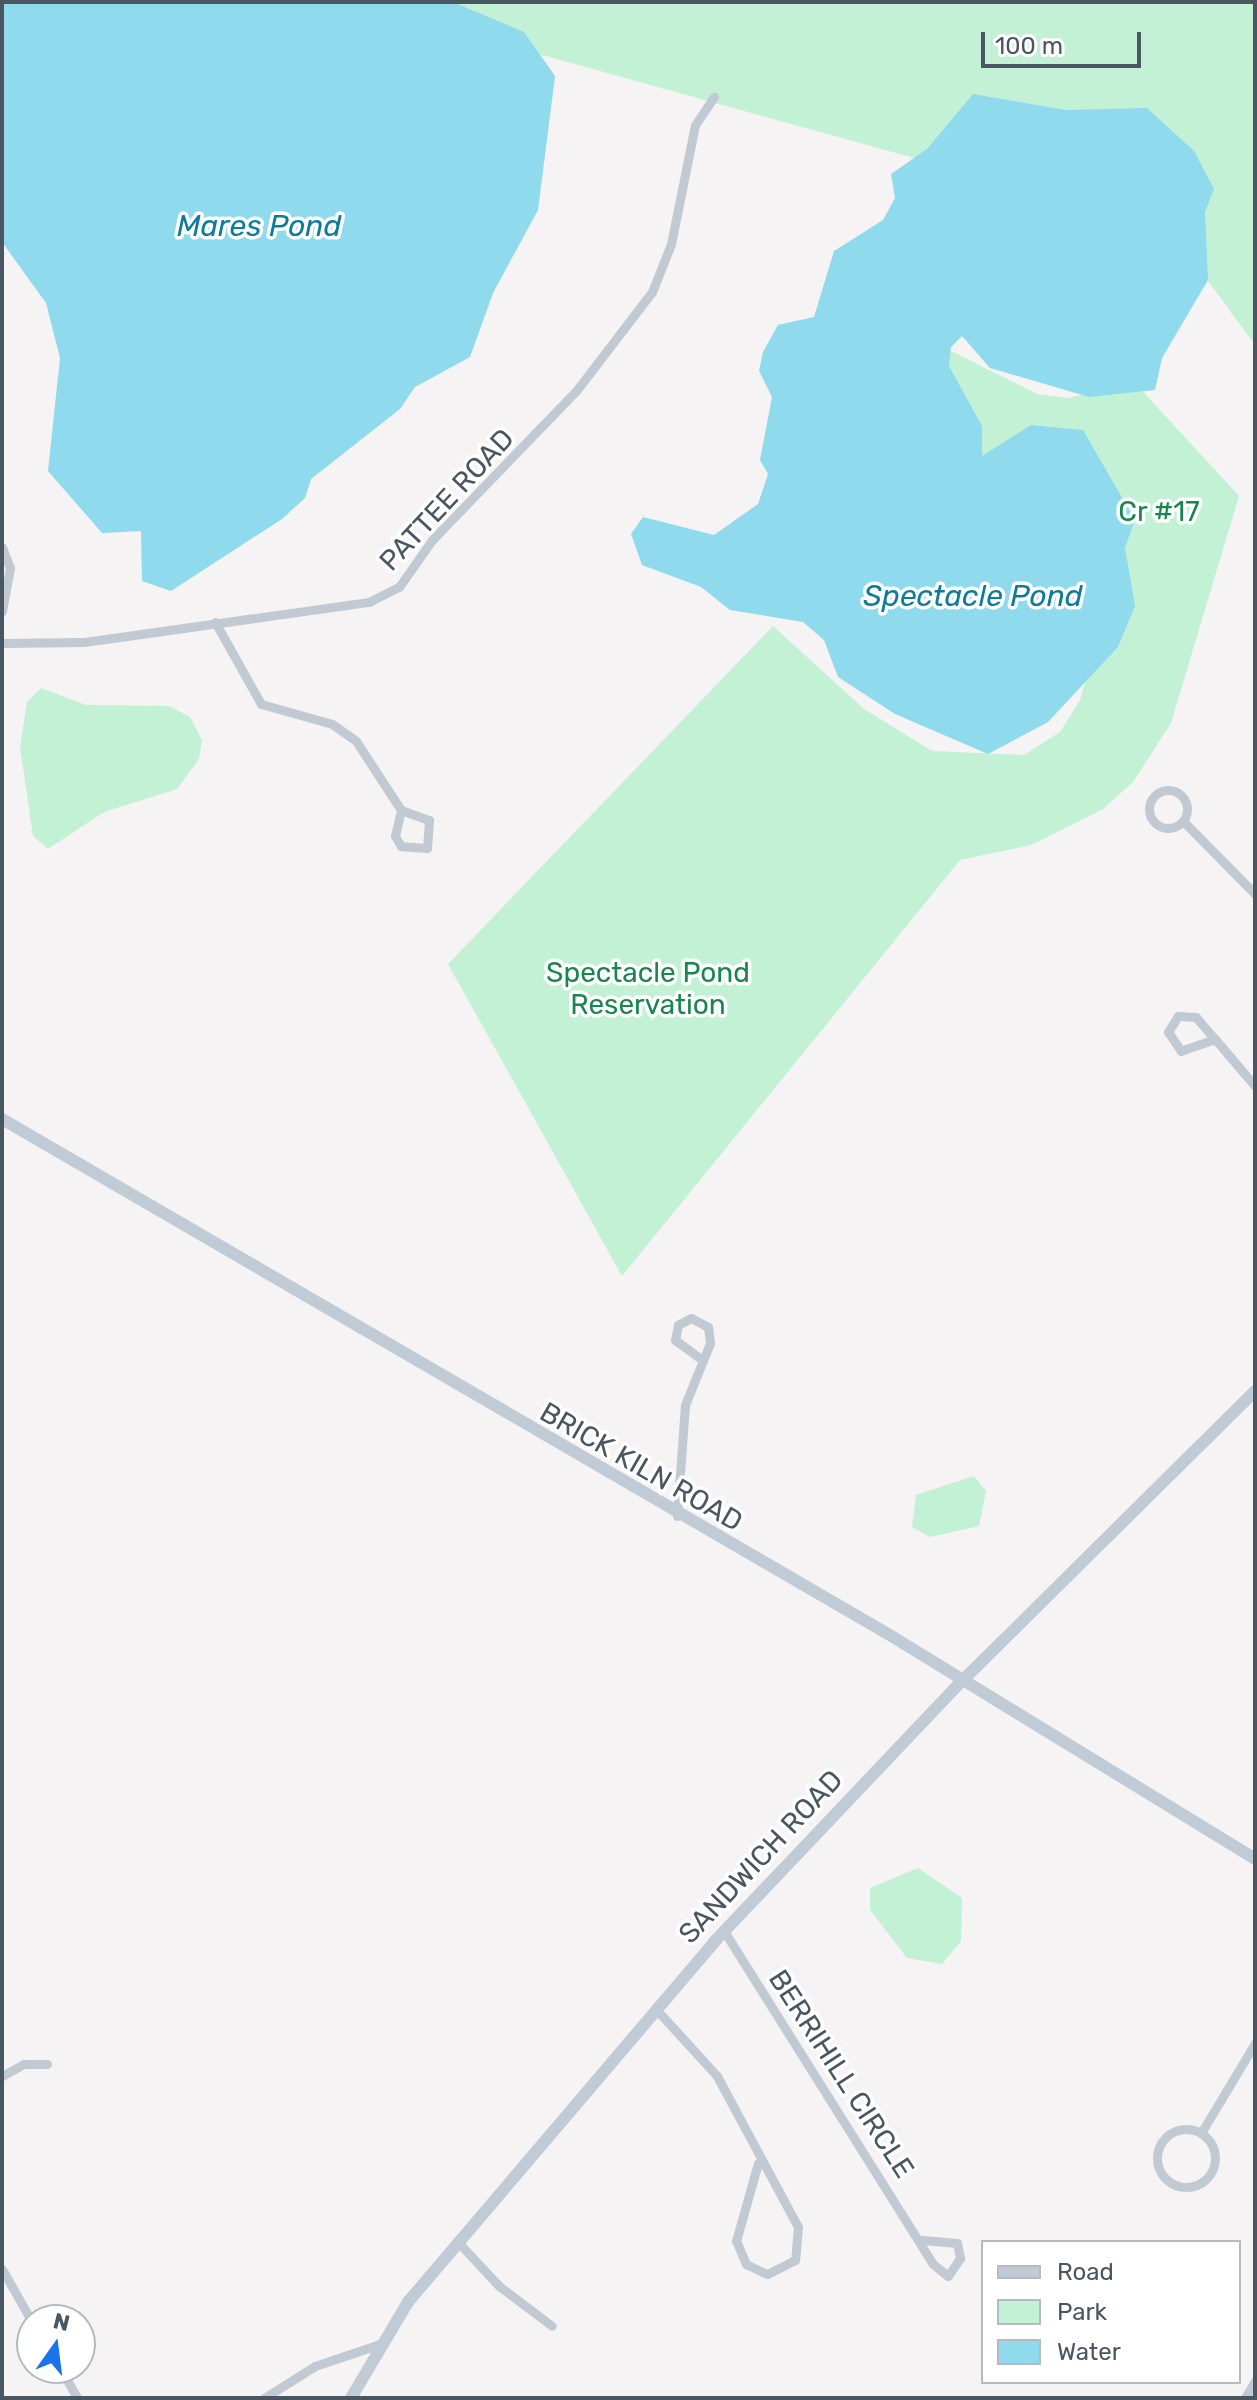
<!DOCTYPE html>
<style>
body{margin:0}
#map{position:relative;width:1257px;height:2400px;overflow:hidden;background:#f5f3f3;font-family:Rubik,sans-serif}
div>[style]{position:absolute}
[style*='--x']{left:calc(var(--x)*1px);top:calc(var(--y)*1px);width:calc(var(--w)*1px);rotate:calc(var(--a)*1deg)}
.green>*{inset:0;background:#c3f1d5}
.water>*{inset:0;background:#90daee}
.minor>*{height:9px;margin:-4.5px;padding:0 4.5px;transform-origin:4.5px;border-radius:4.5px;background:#c1cad2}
.minor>.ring{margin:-4.5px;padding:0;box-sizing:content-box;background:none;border:9px solid #c1cad2;border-radius:50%}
.secondary>*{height:12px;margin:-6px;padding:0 6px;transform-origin:6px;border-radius:6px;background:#c1cbd6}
span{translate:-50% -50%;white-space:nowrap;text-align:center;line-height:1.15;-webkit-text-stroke:7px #fff;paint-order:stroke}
.street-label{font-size:28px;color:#4a5661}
.park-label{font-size:28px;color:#17864f}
.water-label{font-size:30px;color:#0c7c9b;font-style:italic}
.frame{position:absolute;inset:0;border:4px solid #4a5661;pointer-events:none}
.legend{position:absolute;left:981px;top:2240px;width:260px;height:144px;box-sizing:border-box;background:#fff;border:2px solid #b7bbc0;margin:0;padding:10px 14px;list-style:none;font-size:24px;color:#4a5661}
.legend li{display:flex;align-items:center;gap:16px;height:40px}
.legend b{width:40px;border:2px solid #b7bbc0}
.north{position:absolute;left:16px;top:2304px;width:80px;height:80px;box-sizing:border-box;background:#fff;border:2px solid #b7bbc0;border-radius:50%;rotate:14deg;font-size:22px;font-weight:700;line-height:32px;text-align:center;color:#4a5661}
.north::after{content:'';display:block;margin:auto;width:28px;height:36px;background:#1a73e8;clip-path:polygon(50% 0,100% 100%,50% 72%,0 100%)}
.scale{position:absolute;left:981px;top:32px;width:160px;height:36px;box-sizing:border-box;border:4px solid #4a5661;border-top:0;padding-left:10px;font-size:24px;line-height:28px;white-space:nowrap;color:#4a5661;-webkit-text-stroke:6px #fff;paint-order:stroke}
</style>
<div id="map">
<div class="green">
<i style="clip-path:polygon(390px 2px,1255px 2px,1255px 345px,1170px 229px,546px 56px,475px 45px)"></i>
<i style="clip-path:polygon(941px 346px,1037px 394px,1068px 398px,1135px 383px,1239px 496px,1171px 723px,1133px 782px,1103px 809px,1031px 845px,960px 860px,622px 1276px,448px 964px,773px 626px,864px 709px,932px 751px,1024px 755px,1060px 732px,1080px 700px,1099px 635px,970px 473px)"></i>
<i style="clip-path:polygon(41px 688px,86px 705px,169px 706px,190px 717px,202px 740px,199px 759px,177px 789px,104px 812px,48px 849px,33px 836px,20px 747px,27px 702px)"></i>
<i style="clip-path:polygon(974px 1476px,986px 1491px,979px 1526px,930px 1537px,912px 1527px,916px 1495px)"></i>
<i style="clip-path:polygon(918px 1868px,962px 1898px,961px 1941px,942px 1964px,907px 1958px,870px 1910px,870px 1888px)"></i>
</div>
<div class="water">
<i style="clip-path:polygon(2px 2px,453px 2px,524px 32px,555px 76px,538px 210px,493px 293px,470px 357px,415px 387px,400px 409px,311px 479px,305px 498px,282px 519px,171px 591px,142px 581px,141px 531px,102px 533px,48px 471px,60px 358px,46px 303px,2px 242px)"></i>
<i style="clip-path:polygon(973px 94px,1066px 110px,1147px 108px,1194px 151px,1214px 189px,1205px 212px,1208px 280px,1162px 358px,1155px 390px,1089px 397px,990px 368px,962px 336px,951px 347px,949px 366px,982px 426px,982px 456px,1031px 425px,1083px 430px,1135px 520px,1125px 548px,1135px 606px,1118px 647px,1048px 722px,988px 754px,895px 714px,838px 677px,824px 640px,803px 622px,730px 610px,701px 587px,642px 565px,631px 534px,643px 517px,714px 535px,758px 504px,768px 474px,760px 460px,772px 397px,759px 371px,763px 352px,778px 325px,814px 317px,834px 251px,883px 220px,895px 198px,891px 174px,927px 149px)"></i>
</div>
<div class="minor">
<i style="--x:2;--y:547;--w:22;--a:69"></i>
<i style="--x:10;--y:568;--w:44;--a:100.5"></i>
<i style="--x:215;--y:622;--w:94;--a:60.7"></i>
<i style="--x:261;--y:704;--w:74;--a:15.7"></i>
<i style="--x:332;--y:724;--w:29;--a:35"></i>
<i style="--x:356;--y:741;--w:82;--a:56.9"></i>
<i style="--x:401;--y:810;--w:30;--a:20"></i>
<i style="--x:429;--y:820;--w:28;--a:94"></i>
<i style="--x:427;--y:848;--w:26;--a:-176"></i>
<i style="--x:401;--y:846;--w:12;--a:-121"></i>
<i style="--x:395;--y:836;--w:27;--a:-77"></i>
<i style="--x:2;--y:643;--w:82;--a:-0.7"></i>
<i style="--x:84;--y:642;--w:288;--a:-8"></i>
<i style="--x:369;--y:602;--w:34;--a:-27"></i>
<i style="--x:399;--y:587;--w:57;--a:-54.9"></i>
<i style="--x:432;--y:540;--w:207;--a:-46"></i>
<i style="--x:576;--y:391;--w:125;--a:-52.5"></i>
<i style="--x:652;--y:292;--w:52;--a:-68.4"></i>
<i style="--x:671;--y:244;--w:121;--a:-78.6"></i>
<i style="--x:695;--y:125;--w:34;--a:-56"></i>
<i class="ring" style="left:1149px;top:790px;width:29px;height:29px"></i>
<i style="--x:1183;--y:821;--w:103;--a:45.4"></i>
<i style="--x:1215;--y:1039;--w:36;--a:161"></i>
<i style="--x:1181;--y:1051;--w:23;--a:-124"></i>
<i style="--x:1168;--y:1032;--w:19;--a:-58"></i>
<i style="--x:1178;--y:1016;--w:18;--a:3"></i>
<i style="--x:1196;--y:1017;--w:6;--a:51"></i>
<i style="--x:1200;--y:1022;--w:23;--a:49"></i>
<i style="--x:1215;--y:1039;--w:62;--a:49.6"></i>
<i style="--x:677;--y:1516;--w:111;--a:-85.9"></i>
<i style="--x:685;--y:1405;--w:67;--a:-68"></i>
<i style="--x:710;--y:1343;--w:16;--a:-97"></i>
<i style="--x:708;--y:1327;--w:19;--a:-152"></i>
<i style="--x:691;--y:1318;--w:15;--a:152"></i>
<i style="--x:678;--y:1325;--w:15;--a:101"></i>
<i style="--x:675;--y:1340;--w:29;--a:36"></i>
<i style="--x:724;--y:1931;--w:393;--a:57.9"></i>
<i style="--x:933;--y:2264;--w:19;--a:39"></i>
<i style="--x:948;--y:2276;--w:22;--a:-56"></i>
<i style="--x:960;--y:2258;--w:15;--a:-101"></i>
<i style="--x:957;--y:2243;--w:35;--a:-175"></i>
<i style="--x:655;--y:2008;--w:92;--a:47.6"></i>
<i style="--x:717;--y:2076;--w:171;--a:61.8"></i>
<i style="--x:798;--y:2227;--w:33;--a:95"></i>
<i style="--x:795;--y:2260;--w:31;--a:153"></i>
<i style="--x:767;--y:2274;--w:23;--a:-155"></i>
<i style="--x:746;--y:2264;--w:25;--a:-113"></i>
<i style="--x:736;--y:2241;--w:81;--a:-74.2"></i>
<i style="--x:2;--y:2076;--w:25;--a:-29"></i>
<i style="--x:24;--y:2064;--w:23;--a:0"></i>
<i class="ring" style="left:1157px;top:2129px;width:49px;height:49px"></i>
<i style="--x:1201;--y:2133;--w:105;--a:-59"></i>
<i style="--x:457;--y:2241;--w:62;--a:47"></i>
<i style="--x:499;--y:2286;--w:66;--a:37"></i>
<i style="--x:2;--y:2269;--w:61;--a:60.5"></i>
<i style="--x:60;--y:2368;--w:34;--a:60"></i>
<i style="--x:264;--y:2398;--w:60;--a:-32.1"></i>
<i style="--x:315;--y:2366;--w:69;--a:-18.7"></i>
<i style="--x:1245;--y:2398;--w:20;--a:-60"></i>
</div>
<div class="secondary">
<i style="--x:2;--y:1119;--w:1031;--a:30.17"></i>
<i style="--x:893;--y:1637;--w:425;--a:31.5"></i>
<i style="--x:351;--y:2398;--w:112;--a:-59.3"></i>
<i style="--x:408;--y:2302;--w:472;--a:-49.6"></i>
<i style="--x:714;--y:1942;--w:359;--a:-46.5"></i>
<i style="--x:961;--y:1682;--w:414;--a:-44.7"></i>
</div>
<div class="street-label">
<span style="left:447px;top:500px;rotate:-47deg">PATTEE ROAD</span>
<span style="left:641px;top:1467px;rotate:30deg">BRICK KILN ROAD</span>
<span style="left:761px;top:1857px;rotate:-47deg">SANDWICH ROAD</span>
<span style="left:841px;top:2074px;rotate:57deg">BERRIHILL CIRCLE</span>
</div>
<div class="park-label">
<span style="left:1159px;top:512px">Cr #17</span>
<span style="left:648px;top:989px">Spectacle Pond<br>Reservation</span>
</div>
<div class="water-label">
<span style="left:259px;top:226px">Mares Pond</span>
<span style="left:973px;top:596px">Spectacle Pond</span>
</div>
<div class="frame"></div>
<ul class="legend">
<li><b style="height:10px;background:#c1cbd6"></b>Road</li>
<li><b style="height:22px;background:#c3f1d5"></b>Park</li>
<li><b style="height:22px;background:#90daee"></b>Water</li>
</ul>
<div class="north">N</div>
<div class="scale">100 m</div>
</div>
